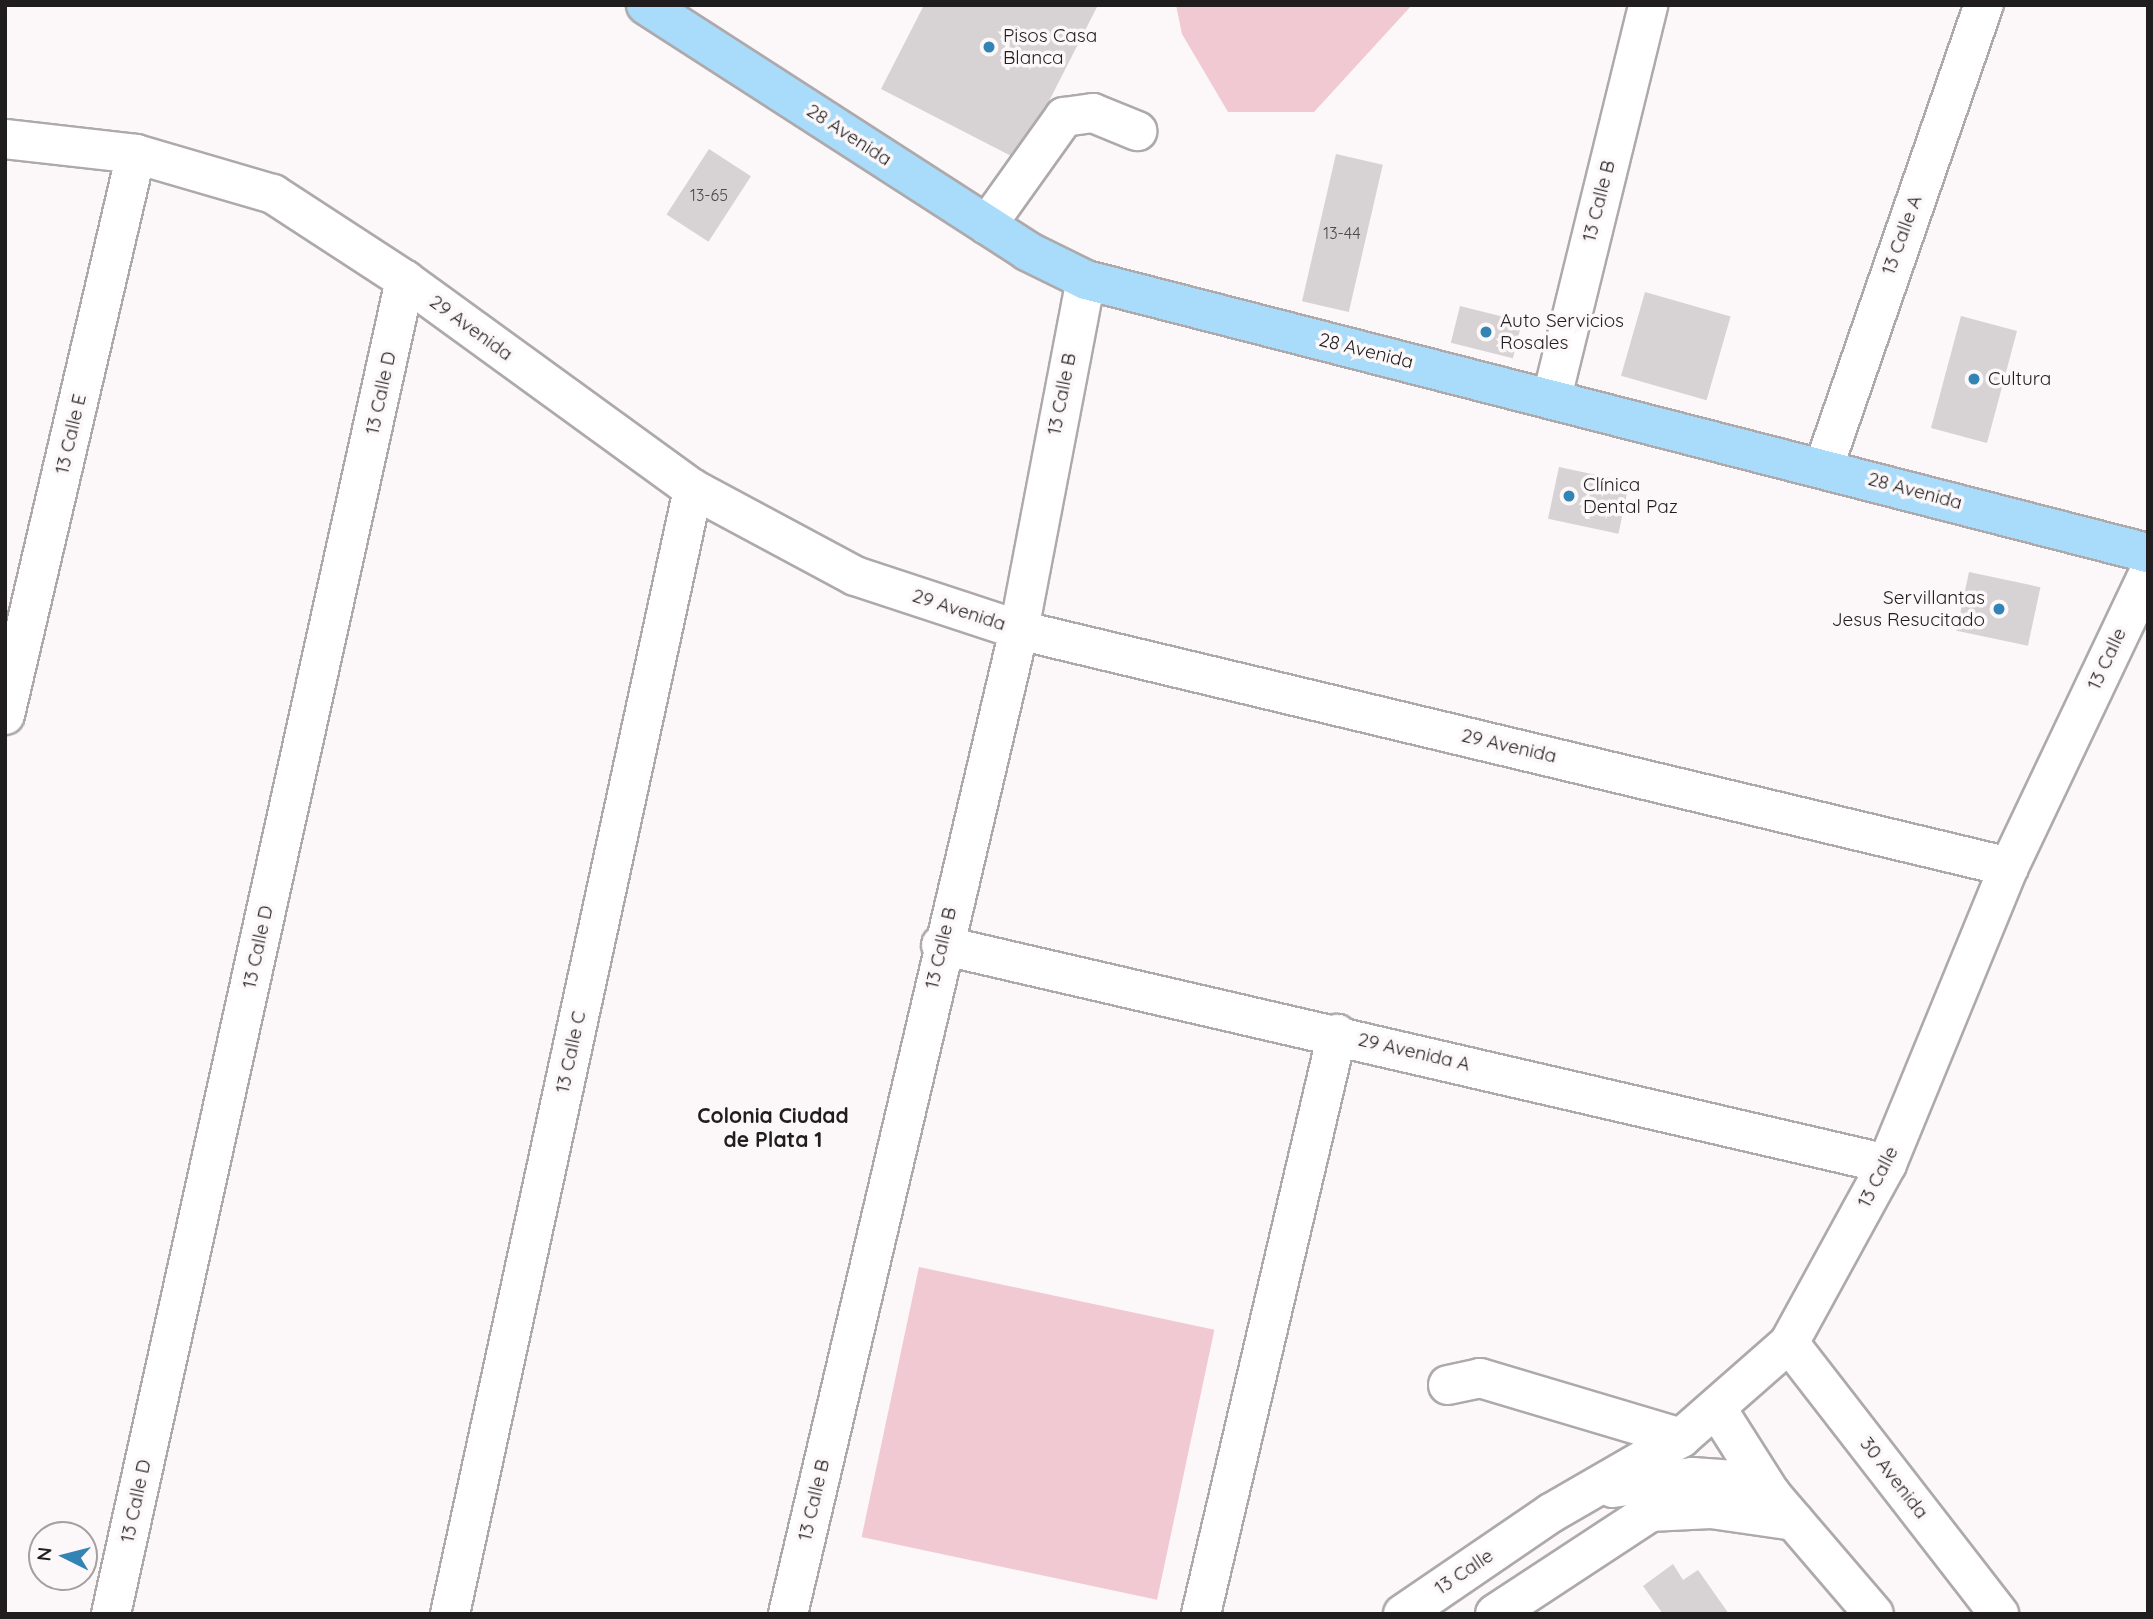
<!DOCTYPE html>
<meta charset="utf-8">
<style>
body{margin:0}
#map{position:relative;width:2153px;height:1619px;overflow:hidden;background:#fcf7f8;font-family:Quicksand,sans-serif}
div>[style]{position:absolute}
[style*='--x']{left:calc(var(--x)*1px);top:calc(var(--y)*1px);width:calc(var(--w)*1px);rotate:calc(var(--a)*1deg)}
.green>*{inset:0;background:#f1c9d3;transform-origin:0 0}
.building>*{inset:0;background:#d7d2d3;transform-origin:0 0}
.roads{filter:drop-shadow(2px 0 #aea9aa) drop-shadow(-2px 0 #aea9aa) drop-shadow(0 2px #aea9aa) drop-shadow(0 -2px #aea9aa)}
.minor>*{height:38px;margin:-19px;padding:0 19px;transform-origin:19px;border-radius:19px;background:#fff}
.major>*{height:38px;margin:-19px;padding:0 19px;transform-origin:19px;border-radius:19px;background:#a9dbfb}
.dots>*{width:19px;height:19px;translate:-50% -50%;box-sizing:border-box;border:4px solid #fcf7f8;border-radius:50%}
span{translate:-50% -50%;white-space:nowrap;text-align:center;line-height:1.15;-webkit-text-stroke:7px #fcf7f8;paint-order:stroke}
.number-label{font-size:16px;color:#4d4a4b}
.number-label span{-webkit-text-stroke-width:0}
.poi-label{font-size:19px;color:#1f1d1e}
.left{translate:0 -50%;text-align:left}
.right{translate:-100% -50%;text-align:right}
.street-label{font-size:19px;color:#1f1d1e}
.neighbourhood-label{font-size:21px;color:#1f1d1e;font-weight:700}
.frame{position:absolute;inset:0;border:7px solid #1f1d1e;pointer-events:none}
.north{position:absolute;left:28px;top:1521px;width:70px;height:70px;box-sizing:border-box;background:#fcf7f8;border:2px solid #a4a0a1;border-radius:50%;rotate:276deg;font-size:19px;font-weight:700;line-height:28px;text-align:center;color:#1f1d1e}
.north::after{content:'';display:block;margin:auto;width:24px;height:32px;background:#3284b5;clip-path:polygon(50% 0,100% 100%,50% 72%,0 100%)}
</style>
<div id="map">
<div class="green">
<i style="clip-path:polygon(1176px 5px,1412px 5px,1314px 112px,1228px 112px,1182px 34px)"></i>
<i style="left:919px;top:1267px;width:302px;height:276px;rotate:12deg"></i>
</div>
<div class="building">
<i style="clip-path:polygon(924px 5px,1098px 5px,1019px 160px,881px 89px)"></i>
<i style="left:709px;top:149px;width:50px;height:78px;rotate:33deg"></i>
<i style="left:1336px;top:154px;width:48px;height:151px;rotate:13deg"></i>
<i style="left:1645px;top:292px;width:89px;height:87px;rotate:16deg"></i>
<i style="left:1460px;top:306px;width:64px;height:38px;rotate:14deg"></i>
<i style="left:1961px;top:316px;width:58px;height:116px;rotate:15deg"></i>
<i style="left:1559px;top:467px;width:72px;height:53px;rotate:12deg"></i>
<i style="left:1969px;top:572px;width:73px;height:60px;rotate:12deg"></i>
<i style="clip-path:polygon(1673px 1564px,1683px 1580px,1698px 1570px,1729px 1614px,1663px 1614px,1643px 1586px)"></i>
</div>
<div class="roads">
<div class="minor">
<i style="--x:5;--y:139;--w:132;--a:6.5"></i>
<i style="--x:136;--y:154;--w:143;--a:16.3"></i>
<i style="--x:273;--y:194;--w:158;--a:33.1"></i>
<i style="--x:405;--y:280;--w:356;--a:36"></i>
<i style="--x:693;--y:489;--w:184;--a:28.2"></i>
<i style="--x:855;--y:576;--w:173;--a:18.2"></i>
<i style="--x:1019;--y:630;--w:1018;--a:13.46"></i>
<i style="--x:987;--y:225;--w:133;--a:-54.5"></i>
<i style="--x:1064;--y:117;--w:29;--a:-8"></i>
<i style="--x:1093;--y:113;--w:48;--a:22.2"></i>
<i style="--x:1552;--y:397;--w:404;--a:-76.2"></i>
<i style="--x:1824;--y:466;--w:488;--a:-70.9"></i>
<i style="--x:5;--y:715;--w:576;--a:-76.86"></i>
<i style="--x:941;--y:945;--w:971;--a:13.03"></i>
<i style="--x:1789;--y:1343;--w:343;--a:52.2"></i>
<i style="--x:1448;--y:1385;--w:33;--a:-12"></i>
<i style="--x:1480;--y:1378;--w:210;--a:16.6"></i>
<i style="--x:1717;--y:1409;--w:101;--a:57.6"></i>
<i style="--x:1771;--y:1494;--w:158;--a:49.4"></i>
<i style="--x:1613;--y:1488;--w:80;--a:-7.9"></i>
<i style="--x:1692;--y:1477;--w:43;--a:4"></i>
<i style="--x:1735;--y:1480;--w:39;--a:21"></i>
<i style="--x:111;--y:1614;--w:1366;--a:-77.57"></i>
<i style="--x:450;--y:1614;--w:1151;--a:-77.81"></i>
<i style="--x:788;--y:1614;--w:1011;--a:-76.79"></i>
<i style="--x:1019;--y:630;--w:356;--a:-79.2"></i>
<i style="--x:1201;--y:1614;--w:596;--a:-76.8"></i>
<i style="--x:1403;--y:1614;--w:179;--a:-34.3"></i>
<i style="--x:1551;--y:1513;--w:150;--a:-30"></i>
<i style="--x:1681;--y:1438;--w:144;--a:-41.3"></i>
<i style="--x:1789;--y:1343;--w:204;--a:-61.3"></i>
<i style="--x:1887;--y:1164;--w:321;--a:-67.7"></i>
<i style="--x:2009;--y:867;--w:324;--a:-64.6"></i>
<i style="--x:1495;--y:1614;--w:186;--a:-33.3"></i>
<i style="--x:1650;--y:1512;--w:61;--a:-2.8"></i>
<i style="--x:1711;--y:1509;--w:84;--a:8.2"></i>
</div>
<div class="major">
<i style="--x:646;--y:5;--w:454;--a:32.8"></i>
<i style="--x:1027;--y:251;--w:66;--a:26.2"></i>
<i style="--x:1086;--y:280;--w:1097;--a:14.42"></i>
</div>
</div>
<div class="dots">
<i style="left:989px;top:47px;background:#3284b5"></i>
<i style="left:1486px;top:332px;background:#3284b5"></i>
<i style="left:1974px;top:379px;background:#3284b5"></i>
<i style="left:1569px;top:496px;background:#3284b5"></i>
<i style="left:1999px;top:609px;background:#3284b5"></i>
</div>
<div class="number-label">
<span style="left:709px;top:195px">13-65</span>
<span style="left:1342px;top:233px">13-44</span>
</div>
<div class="poi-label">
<span class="left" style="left:1003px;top:47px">Pisos Casa<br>Blanca</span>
<span class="left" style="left:1500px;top:332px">Auto Servicios<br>Rosales</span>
<span class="left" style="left:1988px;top:379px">Cultura</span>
<span class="left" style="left:1583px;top:496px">Clínica<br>Dental Paz</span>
<span class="right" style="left:1985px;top:609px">Servillantas<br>Jesus Resucitado</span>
</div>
<div class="street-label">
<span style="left:849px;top:135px;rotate:33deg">28 Avenida</span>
<span style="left:1599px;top:201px;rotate:-76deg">13 Calle B</span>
<span style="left:1902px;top:235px;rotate:-70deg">13 Calle A</span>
<span style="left:471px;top:328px;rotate:36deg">29 Avenida</span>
<span style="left:1366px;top:351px;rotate:14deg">28 Avenida</span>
<span style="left:381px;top:393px;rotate:-78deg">13 Calle D</span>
<span style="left:1062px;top:394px;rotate:-79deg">13 Calle B</span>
<span style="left:71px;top:434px;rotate:-77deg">13 Calle E</span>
<span style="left:1915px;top:491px;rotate:15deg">28 Avenida</span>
<span style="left:959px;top:610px;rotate:18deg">29 Avenida</span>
<span style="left:2107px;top:659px;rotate:-65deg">13 Calle</span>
<span style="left:1509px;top:746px;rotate:13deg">29 Avenida</span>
<span style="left:258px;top:947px;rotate:-78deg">13 Calle D</span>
<span style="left:941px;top:948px;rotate:-77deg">13 Calle B</span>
<span style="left:571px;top:1052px;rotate:-78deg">13 Calle C</span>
<span style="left:1414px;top:1052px;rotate:13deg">29 Avenida A</span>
<span style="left:1878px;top:1177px;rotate:-63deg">13 Calle</span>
<span style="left:1894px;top:1478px;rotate:52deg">30 Avenida</span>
<span style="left:814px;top:1500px;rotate:-77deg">13 Calle B</span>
<span style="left:136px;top:1501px;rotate:-78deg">13 Calle D</span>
<span style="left:1464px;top:1572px;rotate:-34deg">13 Calle</span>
</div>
<div class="neighbourhood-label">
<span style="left:773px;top:1127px">Colonia Ciudad<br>de Plata 1</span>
</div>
<div class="frame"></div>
<div class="north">N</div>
</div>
